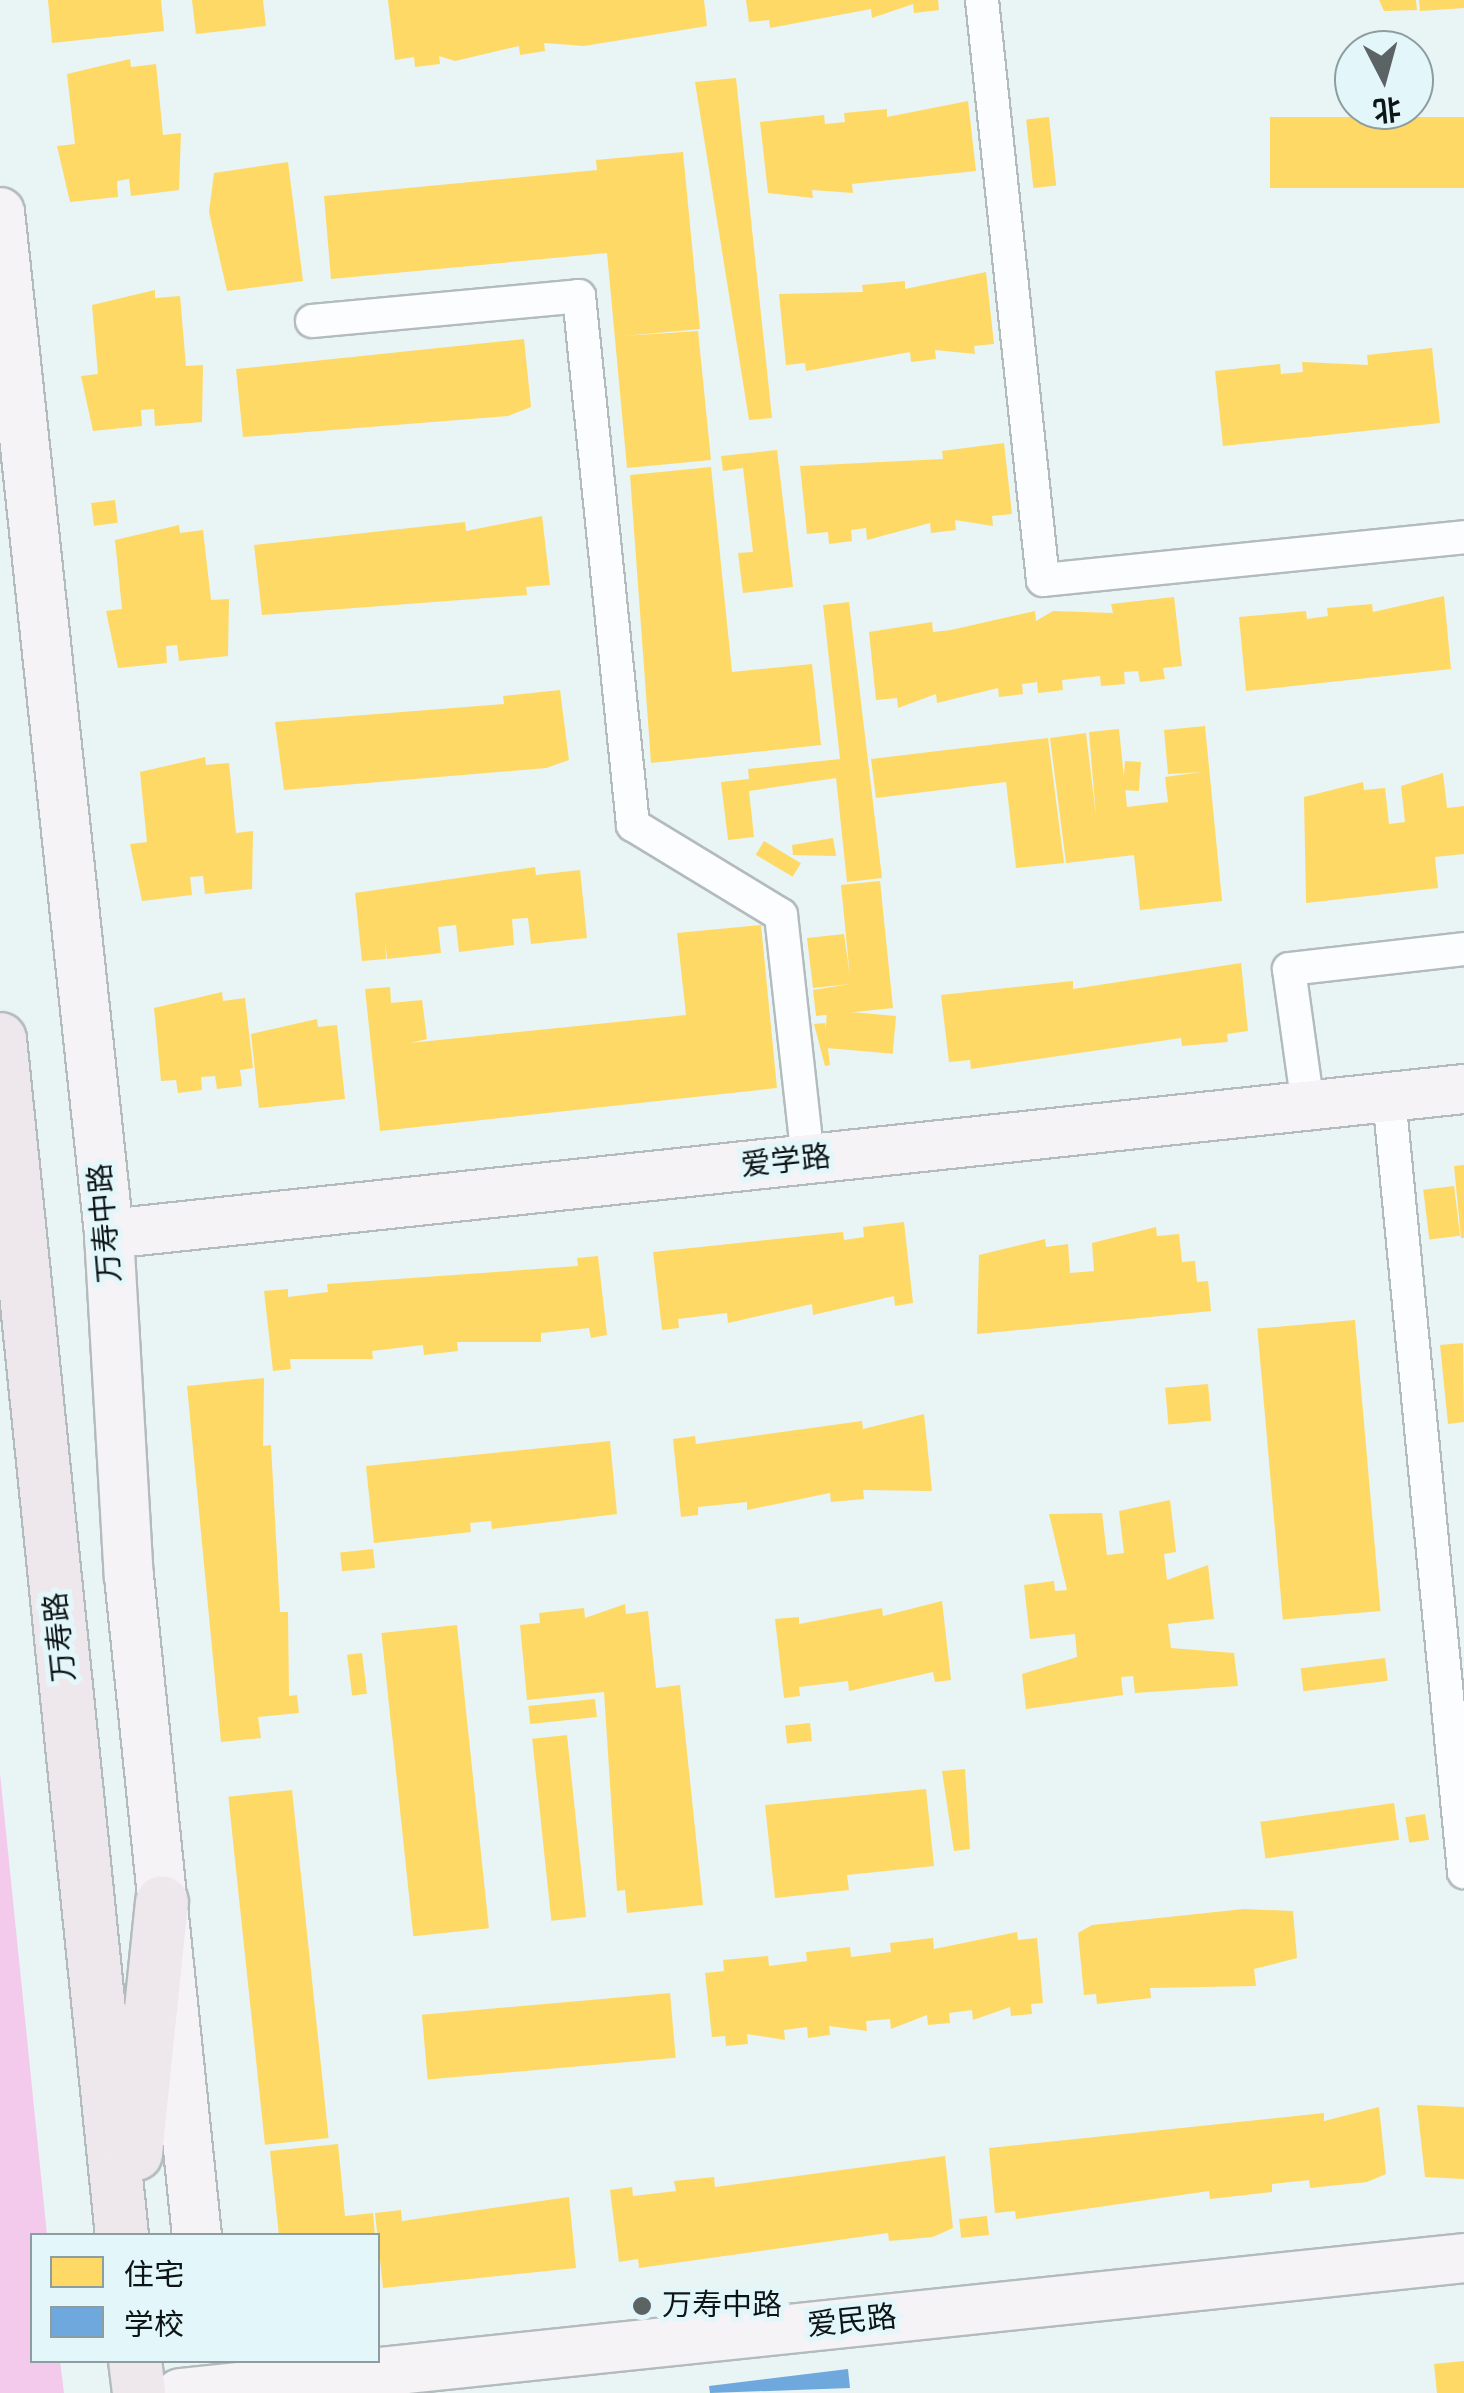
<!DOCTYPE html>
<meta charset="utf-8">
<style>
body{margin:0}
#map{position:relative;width:1464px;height:2393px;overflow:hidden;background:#e9f4f5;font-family:"Sofia Sans Condensed","Noto Sans SC",sans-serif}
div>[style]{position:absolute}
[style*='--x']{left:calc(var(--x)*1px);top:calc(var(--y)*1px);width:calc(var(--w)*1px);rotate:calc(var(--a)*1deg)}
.green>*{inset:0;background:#f3caeb}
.homes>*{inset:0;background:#ffd966;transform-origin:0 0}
.schools>*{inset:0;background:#6fa8dc}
.roads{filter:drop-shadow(2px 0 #b3bbbc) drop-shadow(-2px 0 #b3bbbc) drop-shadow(0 2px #b3bbbc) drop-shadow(0 -2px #b3bbbc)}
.street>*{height:32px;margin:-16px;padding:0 16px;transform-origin:16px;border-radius:16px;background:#fcfdfe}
.secondary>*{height:48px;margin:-24px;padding:0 24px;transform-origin:24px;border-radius:24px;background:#f5f3f6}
.primary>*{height:52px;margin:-26px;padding:0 26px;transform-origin:26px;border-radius:26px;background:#eee8ed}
.dots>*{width:28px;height:28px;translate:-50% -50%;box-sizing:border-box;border:5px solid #e3f7fb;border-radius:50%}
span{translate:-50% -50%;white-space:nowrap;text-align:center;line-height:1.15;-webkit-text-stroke:10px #e3f7fb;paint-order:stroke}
.street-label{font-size:30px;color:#0e1516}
.poi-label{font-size:30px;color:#0e1516}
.left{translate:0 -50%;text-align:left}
.legend{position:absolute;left:30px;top:2233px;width:350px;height:130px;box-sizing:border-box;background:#e3f7fb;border:2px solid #8e9d9f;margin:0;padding:12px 18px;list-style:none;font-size:30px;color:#0e1516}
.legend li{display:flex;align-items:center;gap:20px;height:50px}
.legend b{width:50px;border:2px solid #8e9d9f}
.north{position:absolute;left:1334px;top:30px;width:100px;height:100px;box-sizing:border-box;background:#e3f7fb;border:2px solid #8e9d9f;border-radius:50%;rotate:174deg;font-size:28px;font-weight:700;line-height:40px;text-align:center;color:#0e1516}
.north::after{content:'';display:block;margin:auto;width:35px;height:45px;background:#5b6364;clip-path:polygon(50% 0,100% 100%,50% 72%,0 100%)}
</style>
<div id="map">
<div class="green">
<i style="clip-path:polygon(0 1773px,47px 2235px,32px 2236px,32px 2360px,60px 2361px,64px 2393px,0 2393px)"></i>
</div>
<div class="homes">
<i style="clip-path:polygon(48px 0,161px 0,164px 31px,52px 43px)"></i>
<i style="clip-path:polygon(192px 0,263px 0,266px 26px,196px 34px)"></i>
<i style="clip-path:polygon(388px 0,704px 0,707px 26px,584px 46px,544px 43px,545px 51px,520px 55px,519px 46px,455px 61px,439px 56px,440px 64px,415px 67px,414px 57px,395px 60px)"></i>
<i style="clip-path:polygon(746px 0,938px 0,939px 10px,914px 13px,913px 4px,872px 18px,871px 9px,770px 28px,769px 20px,749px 22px)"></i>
<i style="clip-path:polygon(1379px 0,1416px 0,1417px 10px,1384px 11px)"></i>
<i style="clip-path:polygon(1419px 0,1464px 0,1464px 8px,1420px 11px)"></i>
<i style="clip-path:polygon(130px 59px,131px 67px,156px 64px,163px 135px,181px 133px,179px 190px,131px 196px,129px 179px,117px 181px,118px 197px,70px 202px,57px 146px,75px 144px,67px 74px)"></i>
<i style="clip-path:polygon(736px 78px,772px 418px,749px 420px,695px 82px)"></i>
<i style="clip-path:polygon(968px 101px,976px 171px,852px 184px,853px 193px,812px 190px,813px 198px,768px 193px,760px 122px,824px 115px,825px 124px,845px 122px,844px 113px,887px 109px,887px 117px)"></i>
<i style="left:1049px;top:117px;width:69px;height:23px;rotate:84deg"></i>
<i style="left:1464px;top:117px;width:71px;height:194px;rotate:90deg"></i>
<i style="clip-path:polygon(683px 152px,700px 329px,623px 336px,698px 331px,711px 460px,627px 468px,607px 253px,331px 279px,324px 196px,597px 170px,596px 160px)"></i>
<i style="clip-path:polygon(288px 162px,303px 281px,227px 291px,209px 212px,214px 173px)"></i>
<i style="clip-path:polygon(986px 272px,994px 344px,974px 346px,975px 354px,935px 350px,936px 359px,911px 362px,910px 352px,806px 371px,805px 363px,786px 365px,779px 294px,863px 292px,862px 285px,905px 281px,905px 289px)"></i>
<i style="clip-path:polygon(155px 290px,155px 298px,180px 296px,186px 366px,203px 365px,202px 422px,155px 426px,154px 409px,141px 410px,142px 426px,93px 431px,81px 376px,98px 374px,92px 305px)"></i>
<i style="clip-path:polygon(524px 339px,531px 407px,508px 416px,243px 437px,236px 369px)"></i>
<i style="clip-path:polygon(1432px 348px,1440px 423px,1223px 446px,1215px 371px,1280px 364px,1281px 374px,1303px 372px,1302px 362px,1368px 365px,1367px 355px)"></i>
<i style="clip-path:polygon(1004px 443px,1012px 514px,992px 516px,993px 526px,955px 520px,956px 530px,931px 533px,930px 523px,867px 540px,866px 528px,851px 530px,852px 541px,829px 544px,828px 532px,807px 534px,800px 466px,943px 459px,942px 451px)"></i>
<i style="clip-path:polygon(777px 450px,793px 587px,743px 593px,738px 553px,753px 552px,743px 468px,723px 471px,721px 456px)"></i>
<i style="clip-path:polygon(711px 467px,732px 672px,812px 664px,821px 745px,651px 763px,630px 475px)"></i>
<i style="left:115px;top:500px;width:23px;height:24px;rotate:83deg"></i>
<i style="clip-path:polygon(542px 516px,550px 585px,526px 587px,527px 595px,262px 615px,254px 545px,465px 522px,466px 531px)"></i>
<i style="clip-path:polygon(179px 525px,180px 533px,203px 530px,211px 600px,229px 599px,228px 656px,179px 661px,177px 645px,166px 646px,167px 663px,118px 668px,106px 611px,122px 609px,115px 540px)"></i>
<i style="clip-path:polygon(1444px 596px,1451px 669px,1246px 691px,1239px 617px,1306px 611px,1307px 619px,1328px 616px,1327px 608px,1372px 604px,1373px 612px)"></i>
<i style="clip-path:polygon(1174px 597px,1182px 666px,1163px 668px,1165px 679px,1140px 682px,1138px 671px,1124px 672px,1125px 684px,1101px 686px,1100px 676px,1062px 680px,1063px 690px,1038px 693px,1037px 682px,1022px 684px,1023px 694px,999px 697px,998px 688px,937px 703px,936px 694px,898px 708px,897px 698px,876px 700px,869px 632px,932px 622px,933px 632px,951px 630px,1035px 611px,1036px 621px,1053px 611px,1113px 613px,1111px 604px)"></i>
<i style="clip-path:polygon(849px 602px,882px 878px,847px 882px,836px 778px,749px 791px,754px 837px,728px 840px,721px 782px,749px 779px,748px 769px,840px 759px,823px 605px)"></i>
<i style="clip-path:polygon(560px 690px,569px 760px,546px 768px,284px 790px,275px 722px,504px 704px,503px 696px)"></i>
<i style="clip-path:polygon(1205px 726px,1222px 901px,1140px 910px,1134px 855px,1066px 863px,1050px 738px,1086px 733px,1096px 816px,1089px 732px,1119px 729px,1127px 807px,1168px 802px,1165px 777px,1202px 772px,1168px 774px,1164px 730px)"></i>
<i style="clip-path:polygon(1048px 738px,1064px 863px,1016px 868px,1006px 782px,876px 798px,871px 759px)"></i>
<i style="clip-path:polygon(205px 757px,206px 765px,229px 763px,236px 833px,253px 831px,252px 889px,205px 894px,203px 876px,190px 877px,192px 895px,142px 901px,130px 844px,147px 842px,140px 772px)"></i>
<i style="left:1125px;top:761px;width:16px;height:29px;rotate:4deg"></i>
<i style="clip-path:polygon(1443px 773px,1447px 808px,1464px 806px,1464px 854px,1435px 857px,1438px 888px,1306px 903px,1304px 797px,1363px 782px,1364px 790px,1385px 788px,1389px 824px,1405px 822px,1401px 786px)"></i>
<i style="clip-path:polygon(833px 838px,836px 856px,793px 855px,792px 845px)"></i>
<i style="left:764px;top:841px;width:43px;height:16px;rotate:31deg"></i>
<i style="clip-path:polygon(535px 867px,536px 875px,580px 870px,587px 938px,531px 944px,528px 918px,512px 919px,514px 945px,459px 952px,456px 925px,438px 927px,441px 953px,387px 959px,385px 940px,386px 959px,362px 961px,355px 893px)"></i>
<i style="clip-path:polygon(880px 881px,893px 1008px,816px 1016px,813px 990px,851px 984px,813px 988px,807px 938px,844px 934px,850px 977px,841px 885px)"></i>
<i style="clip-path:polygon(761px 925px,777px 1088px,380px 1131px,365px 989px,390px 987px,391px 1003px,422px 1000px,427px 1039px,410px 1043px,686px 1015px,677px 933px)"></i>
<i style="clip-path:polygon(1241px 963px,1248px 1031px,1227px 1034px,1228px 1042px,1182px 1046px,1181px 1038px,971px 1069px,970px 1060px,949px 1062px,941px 995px,1073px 981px,1073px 989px)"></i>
<i style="clip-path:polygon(222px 992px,223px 1001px,245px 998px,253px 1068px,240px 1070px,242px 1086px,217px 1089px,215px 1076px,201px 1077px,202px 1090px,178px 1093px,176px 1080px,161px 1081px,154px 1008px)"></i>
<i style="left:896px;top:1016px;width:38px;height:69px;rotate:95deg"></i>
<i style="clip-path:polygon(317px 1019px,318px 1027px,337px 1025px,345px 1099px,259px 1108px,251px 1034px)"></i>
<i style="clip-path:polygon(825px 1023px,830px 1065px,825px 1066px,814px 1024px)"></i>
<i style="clip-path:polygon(1464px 1165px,1464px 1238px,1461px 1238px,1454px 1166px)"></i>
<i style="left:1454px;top:1186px;width:50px;height:31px;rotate:83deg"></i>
<i style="clip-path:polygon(904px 1222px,913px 1303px,895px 1306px,894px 1296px,813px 1315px,812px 1304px,728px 1323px,727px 1313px,678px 1319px,679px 1328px,662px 1330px,653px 1252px,843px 1232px,844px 1240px,864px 1237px,863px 1227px)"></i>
<i style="clip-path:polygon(1156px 1227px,1157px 1236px,1179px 1234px,1182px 1262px,1195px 1261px,1197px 1282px,1208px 1281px,1211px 1311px,977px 1334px,979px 1255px,1045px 1239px,1046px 1247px,1068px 1244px,1070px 1273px,1094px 1271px,1092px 1243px)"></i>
<i style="clip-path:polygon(598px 1256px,607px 1335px,591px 1338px,589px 1328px,541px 1333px,541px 1342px,457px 1342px,458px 1351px,424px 1355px,423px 1345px,372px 1351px,373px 1359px,290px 1359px,291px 1369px,273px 1371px,264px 1291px,288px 1289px,288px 1297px,328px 1292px,327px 1284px,578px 1266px,577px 1258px)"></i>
<i style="left:1355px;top:1320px;width:292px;height:98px;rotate:85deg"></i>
<i style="clip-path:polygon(1463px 1343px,1464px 1422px,1448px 1424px,1440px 1345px)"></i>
<i style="clip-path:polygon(264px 1378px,263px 1446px,271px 1445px,280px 1612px,288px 1612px,289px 1696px,297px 1695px,299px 1713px,258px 1717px,261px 1738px,221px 1742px,187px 1386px)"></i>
<i style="left:1208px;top:1384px;width:37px;height:43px;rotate:85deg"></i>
<i style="clip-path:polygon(924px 1414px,932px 1491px,863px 1490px,864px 1499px,831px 1502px,830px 1493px,747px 1510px,747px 1502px,698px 1507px,698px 1515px,681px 1517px,673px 1439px,695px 1436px,696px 1444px,862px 1421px,863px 1429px)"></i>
<i style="clip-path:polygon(610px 1441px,617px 1514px,492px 1529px,491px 1521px,470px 1523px,471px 1532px,374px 1543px,366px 1466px)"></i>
<i style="clip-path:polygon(1170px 1500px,1176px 1552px,1164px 1554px,1167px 1580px,1208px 1565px,1214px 1619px,1168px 1624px,1171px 1648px,1234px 1653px,1238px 1686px,1135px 1693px,1133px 1676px,1121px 1677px,1123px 1695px,1026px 1709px,1022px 1674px,1077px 1657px,1075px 1634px,1030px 1639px,1024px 1585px,1054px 1581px,1055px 1591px,1067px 1590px,1049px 1514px,1102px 1513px,1107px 1555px,1124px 1553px,1119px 1511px)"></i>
<i style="left:373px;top:1549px;width:19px;height:33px;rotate:84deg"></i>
<i style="clip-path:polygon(942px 1601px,951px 1680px,935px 1682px,933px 1672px,849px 1691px,848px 1681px,799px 1687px,800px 1696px,784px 1698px,775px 1619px,799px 1617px,799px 1624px,882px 1608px,883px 1616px)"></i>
<i style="clip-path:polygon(625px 1604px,626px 1614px,648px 1611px,656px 1688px,680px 1685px,703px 1905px,627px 1913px,625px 1890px,617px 1891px,604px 1692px,527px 1700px,520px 1625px,540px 1623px,539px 1613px,584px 1608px,585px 1618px)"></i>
<i style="left:457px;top:1625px;width:305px;height:76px;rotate:84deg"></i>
<i style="left:362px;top:1653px;width:41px;height:15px;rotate:83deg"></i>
<i style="left:1385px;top:1658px;width:23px;height:85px;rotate:83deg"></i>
<i style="left:595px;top:1699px;width:18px;height:67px;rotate:84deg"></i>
<i style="left:810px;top:1723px;width:18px;height:25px;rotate:84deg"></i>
<i style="left:567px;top:1735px;width:183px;height:35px;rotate:84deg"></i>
<i style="clip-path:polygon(965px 1769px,970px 1849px,954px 1851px,942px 1771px)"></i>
<i style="clip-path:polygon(926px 1789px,934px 1866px,847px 1875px,849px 1890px,775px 1898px,765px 1805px)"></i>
<i style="left:292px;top:1790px;width:350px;height:64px;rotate:84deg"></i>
<i style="left:1394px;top:1803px;width:37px;height:135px;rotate:82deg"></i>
<i style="left:1425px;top:1814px;width:26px;height:20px;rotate:81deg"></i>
<i style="clip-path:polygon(1244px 1909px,1293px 1911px,1297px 1958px,1254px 1969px,1256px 1986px,1150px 1988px,1151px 1998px,1097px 2004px,1096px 1994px,1084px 1995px,1078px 1933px,1092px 1925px)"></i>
<i style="clip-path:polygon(1017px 1932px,1018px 1940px,1037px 1938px,1043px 2003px,1031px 2004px,1032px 2014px,1011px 2016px,1010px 2007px,973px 2020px,972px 2010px,949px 2013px,950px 2023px,928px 2025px,927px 2015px,891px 2029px,890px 2019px,866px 2021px,867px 2031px,829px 2026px,830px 2035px,808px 2038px,807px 2027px,784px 2030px,785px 2040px,747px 2034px,748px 2044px,726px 2046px,725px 2036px,712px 2037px,705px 1973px,724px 1971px,723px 1960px,768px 1956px,769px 1966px,807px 1961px,806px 1952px,850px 1947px,851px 1957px,891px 1952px,890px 1943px,933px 1938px,934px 1949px)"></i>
<i style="left:670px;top:1993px;width:65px;height:249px;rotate:85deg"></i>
<i style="clip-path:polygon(1417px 2105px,1464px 2107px,1464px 2179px,1425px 2177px)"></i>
<i style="clip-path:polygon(1379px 2107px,1386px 2174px,1367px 2182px,1310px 2188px,1309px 2180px,1272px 2184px,1272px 2192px,1210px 2199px,1209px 2191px,1016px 2219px,1015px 2211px,995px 2213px,989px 2148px,1324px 2113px,1324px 2121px)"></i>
<i style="clip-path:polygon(338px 2144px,345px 2216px,373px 2213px,375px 2236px,279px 2236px,270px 2151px)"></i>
<i style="clip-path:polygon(945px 2156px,953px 2228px,933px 2237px,889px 2241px,888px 2233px,639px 2268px,638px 2259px,619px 2262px,610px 2190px,632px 2187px,633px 2196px,676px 2191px,674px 2181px,714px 2177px,715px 2187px)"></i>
<i style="clip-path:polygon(569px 2197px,576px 2268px,383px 2288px,375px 2213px,401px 2210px,402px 2221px)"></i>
<i style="left:987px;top:2216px;width:19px;height:28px;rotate:84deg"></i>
<i style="clip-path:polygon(1464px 2361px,1464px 2393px,1437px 2393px,1434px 2364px)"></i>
</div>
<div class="schools">
<i style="clip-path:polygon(848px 2369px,850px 2388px,710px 2393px,709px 2386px)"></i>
</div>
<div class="roads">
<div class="street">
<i style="--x:982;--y:0;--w:583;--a:84"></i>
<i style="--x:1043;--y:580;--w:423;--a:-5.8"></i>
<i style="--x:312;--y:321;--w:268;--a:-5.3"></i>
<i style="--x:579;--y:296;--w:532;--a:84.17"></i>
<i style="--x:633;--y:825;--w:173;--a:31.3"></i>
<i style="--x:781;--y:915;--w:245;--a:83.7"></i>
<i style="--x:1389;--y:1097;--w:779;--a:84.47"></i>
<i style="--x:1308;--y:1106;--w:138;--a:-97.9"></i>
<i style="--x:1289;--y:969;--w:176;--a:-6.5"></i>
</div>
<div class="secondary">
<i style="--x:0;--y:212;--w:1028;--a:83.91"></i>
<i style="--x:109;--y:1234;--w:343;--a:86.7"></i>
<i style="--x:129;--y:1576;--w:663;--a:84.12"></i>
<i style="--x:109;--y:1234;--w:1363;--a:-6.11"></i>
<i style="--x:180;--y:2393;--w:1291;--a:-6"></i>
</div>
<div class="primary">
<i style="--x:0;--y:1039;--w:1203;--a:84.18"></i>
<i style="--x:136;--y:2154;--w:253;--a:-84.1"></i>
<i style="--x:135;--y:2360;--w:33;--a:83"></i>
</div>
</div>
<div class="dots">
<i style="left:642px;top:2306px;background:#5b6364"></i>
</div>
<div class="street-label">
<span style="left:786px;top:1162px;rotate:-6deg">爱学路</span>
<span style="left:106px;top:1223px;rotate:-95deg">万寿中路</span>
<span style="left:61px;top:1637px;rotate:-96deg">万寿路</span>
<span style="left:852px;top:2322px;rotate:-6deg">爱民路</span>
</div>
<div class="poi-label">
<span class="left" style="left:662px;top:2306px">万寿中路</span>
</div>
<ul class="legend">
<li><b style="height:28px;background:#ffd966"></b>住宅</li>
<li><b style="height:28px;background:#6fa8dc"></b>学校</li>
</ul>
<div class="north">北</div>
</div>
